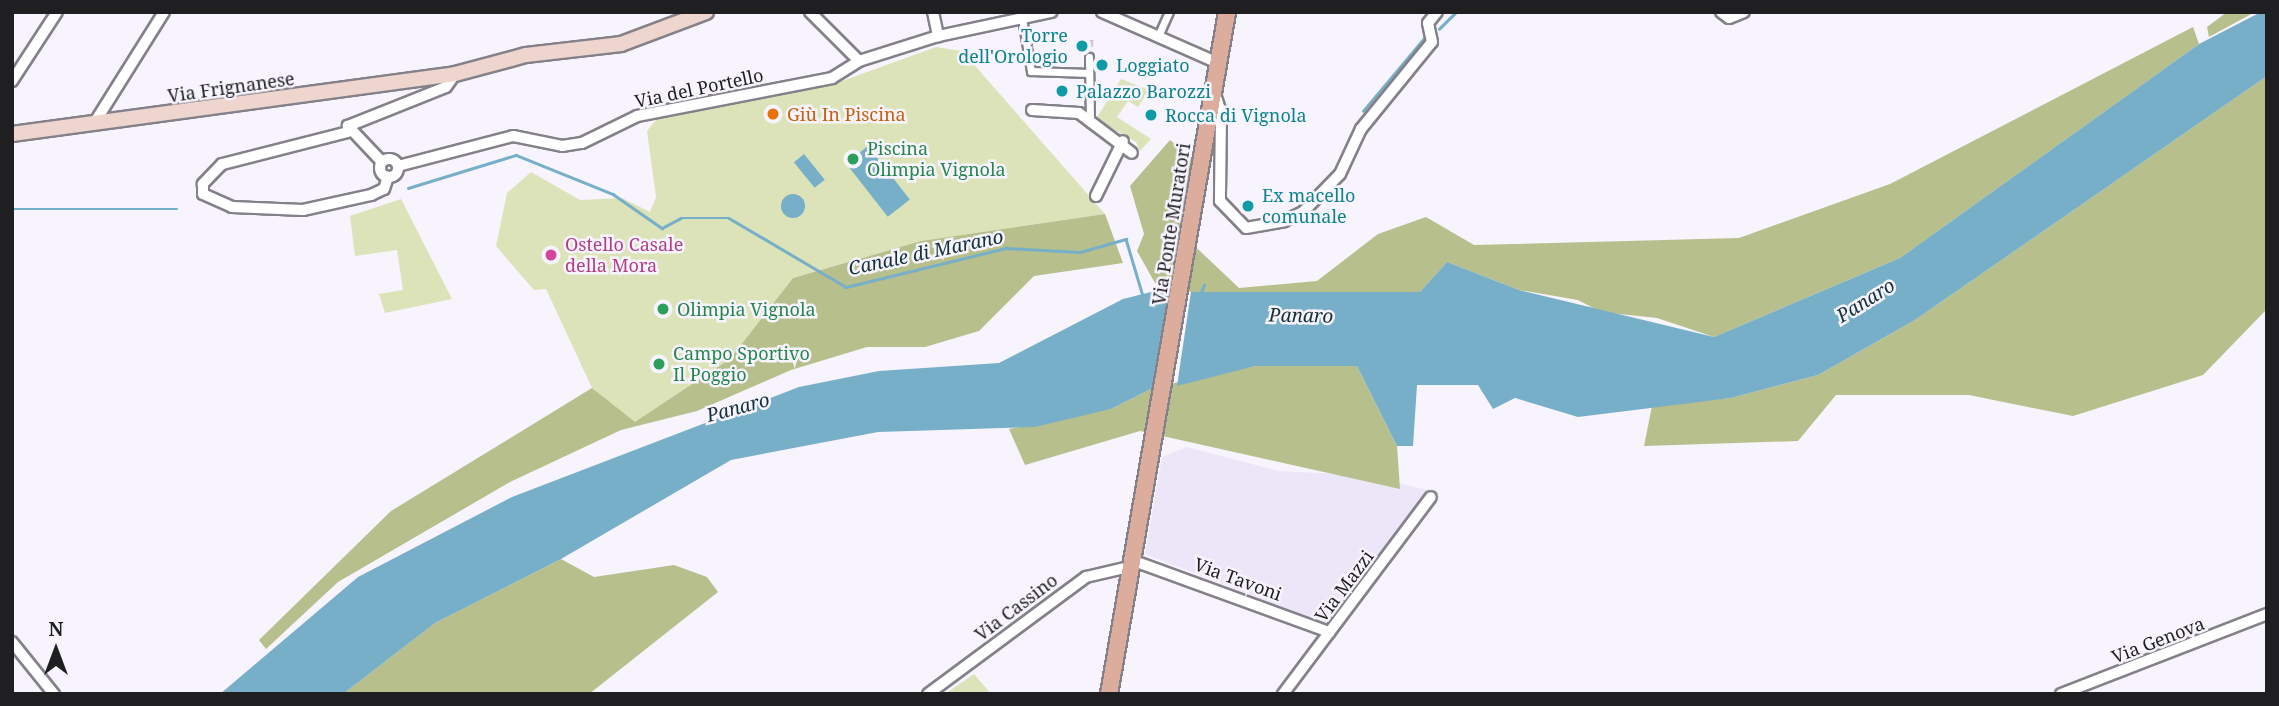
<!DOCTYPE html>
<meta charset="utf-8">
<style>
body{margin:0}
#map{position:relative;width:2279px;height:706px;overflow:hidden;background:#f7f4fe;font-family:"Noto Serif",serif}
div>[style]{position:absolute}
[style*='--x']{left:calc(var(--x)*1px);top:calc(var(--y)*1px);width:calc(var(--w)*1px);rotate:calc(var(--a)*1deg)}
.built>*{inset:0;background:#ece7f8}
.green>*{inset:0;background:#dce3b9}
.forest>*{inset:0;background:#b7bf8c}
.water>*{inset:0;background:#76afc7;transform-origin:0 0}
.round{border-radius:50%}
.stream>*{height:2.5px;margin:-1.25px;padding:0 1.25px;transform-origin:1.25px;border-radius:1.25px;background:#76afc7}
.pedestrian-tunnel>*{height:7px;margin-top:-3.5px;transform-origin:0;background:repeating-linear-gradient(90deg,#ccc9d2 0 7px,transparent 0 10.5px)}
.roads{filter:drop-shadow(2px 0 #84818a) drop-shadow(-2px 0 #84818a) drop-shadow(0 2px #84818a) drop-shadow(0 -2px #84818a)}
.pedestrian>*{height:7px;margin:-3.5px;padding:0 3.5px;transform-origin:3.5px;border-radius:3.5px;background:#fff}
.minor>*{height:10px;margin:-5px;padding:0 5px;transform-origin:5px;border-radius:5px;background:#fff}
.minor>.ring{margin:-5px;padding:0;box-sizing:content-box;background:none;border:10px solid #fff;border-radius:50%}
.secondary>*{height:14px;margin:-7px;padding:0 7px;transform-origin:7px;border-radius:7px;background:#eed5ce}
.primary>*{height:16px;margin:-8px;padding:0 8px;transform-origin:8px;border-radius:8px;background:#dcac9d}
.dots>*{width:19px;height:19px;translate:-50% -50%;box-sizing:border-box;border:4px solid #f7f4fe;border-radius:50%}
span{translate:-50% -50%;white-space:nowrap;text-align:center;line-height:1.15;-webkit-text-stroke:5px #f7f4fe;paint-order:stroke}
.culture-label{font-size:18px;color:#0d838f}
.right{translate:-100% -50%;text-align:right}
.left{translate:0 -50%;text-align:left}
.street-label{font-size:18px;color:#1f1e21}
.food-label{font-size:18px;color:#c56008}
.leisure-label{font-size:18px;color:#27864d}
.hotel-label{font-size:18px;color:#b23c85}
.water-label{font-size:19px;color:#14313b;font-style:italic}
.frame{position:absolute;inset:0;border:14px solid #1f1e21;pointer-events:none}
.north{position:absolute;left:21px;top:615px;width:70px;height:70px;-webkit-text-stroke:5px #f7f4fe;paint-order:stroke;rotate:0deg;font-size:19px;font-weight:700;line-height:28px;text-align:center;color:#1f1e21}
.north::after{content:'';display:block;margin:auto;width:24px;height:32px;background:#1f1e21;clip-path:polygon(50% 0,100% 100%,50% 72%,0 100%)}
</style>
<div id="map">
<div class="built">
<i style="clip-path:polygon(1187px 447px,1279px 471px,1363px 475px,1437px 492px,1331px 626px,1145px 554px,1162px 457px)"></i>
</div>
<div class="green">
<i style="clip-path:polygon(936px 47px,962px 51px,1105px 214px,921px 241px,793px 278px,730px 359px,635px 423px,592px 388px,546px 289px,534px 290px,496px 246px,507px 193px,531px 172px,580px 200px,622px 198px,650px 212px,656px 197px,647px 131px,660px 115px,834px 84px)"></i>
<i style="clip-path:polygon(1121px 79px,1149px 90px,1138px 107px,1128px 101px,1117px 117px,1151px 139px,1140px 151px,1136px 142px,1096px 119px)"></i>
<i style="clip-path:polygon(401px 199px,452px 299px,385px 313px,379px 294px,403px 290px,397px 250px,355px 256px,350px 216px)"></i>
<i style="clip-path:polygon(974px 674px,991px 694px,945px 694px)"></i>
</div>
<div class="forest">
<i style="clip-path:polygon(2227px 12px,2255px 12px,2209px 37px,2207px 27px)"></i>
<i style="clip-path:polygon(2193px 27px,2199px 44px,1900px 258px,1714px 337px,1657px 318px,1601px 312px,1578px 300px,1519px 290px,1447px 262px,1420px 292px,1191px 292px,1155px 283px,1137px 251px,1144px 234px,1130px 186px,1170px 140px,1194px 160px,1182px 234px,1239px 288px,1317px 281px,1378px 234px,1426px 217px,1474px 245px,1739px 238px,1890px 184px)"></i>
<i style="clip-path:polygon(2267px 76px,2267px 309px,2203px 375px,2073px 416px,1969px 395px,1836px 395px,1798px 441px,1644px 446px,1652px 406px,1731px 398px,1818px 375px,1915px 320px)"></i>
<i style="clip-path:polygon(1105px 214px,1123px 263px,1034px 276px,979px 331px,925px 347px,867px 347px,791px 370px,697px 411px,621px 430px,510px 482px,338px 582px,266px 649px,259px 640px,391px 511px,592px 388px,635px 422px,730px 359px,793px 278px,921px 241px)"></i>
<i style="clip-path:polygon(1255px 366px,1357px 366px,1397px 446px,1400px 489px,1140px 431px,1025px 465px,1009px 429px,1111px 409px,1155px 387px)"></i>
<i style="clip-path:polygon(561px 559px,594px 577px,674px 565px,707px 577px,718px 592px,589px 694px,343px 694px,435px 623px)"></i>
</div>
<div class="water">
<i style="clip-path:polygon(2261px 12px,2267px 12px,2267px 76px,1915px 320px,1818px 375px,1731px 398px,1578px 417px,1515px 398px,1493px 409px,1478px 385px,1417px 385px,1413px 446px,1397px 446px,1357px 366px,1255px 366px,1177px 386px,1191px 292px,1420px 292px,1447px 262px,1519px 290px,1714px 337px,1900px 258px,2199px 44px)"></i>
<i style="left:868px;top:146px;width:68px;height:28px;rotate:52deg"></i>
<i style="left:804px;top:154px;width:33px;height:13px;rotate:51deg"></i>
<i class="round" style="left:781px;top:194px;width:24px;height:24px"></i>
<i style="clip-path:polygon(1171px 287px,1155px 387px,1111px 409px,1035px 427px,878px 432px,731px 460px,561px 559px,435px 623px,343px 694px,220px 694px,358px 577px,512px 497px,799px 387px,879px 371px,999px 363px,1123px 299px)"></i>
</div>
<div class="stream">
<i style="--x:1439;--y:29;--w:24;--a:-45"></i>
<i style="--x:1363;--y:111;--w:98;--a:-50"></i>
<i style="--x:408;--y:188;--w:113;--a:-17"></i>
<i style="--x:516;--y:155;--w:105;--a:21.9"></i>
<i style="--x:613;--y:194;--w:60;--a:34.8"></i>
<i style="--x:662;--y:228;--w:21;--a:-28"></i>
<i style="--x:681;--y:218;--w:48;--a:0"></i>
<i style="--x:729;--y:218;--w:136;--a:30.5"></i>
<i style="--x:846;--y:287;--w:165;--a:-13.7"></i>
<i style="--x:1006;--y:248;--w:74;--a:3.1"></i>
<i style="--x:1080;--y:252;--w:48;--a:-15.8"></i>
<i style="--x:1126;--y:239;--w:59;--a:73.4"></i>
<i style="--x:12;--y:209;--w:165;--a:0"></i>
<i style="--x:1200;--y:294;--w:10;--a:-66"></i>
</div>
<div class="pedestrian-tunnel">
<i style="--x:1089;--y:57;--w:19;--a:-87"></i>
</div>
<div class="roads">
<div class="pedestrian">
<i style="--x:1022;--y:18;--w:54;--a:80.4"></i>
<i style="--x:1031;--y:71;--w:58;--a:2"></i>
<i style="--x:1159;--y:34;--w:24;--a:-66"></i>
<i style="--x:1089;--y:57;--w:66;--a:89.1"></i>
</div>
<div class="minor">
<i style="--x:810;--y:12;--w:69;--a:45"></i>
<i style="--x:933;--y:12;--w:25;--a:78"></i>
<i style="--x:1102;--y:12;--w:127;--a:23.7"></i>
<i style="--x:1721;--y:12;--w:10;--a:37"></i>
<i style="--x:1729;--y:18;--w:16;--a:-22"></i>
<i style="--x:12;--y:81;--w:82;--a:-56.9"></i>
<i style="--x:1215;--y:94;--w:20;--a:72"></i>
<i style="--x:1221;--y:113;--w:88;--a:90.7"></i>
<i style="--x:1220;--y:201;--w:37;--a:46"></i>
<i style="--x:1246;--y:228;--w:39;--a:-10"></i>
<i style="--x:1284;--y:221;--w:21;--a:-25"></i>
<i style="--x:1303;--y:212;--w:53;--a:-45.8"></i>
<i style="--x:1340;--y:174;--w:50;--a:-65"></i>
<i style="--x:1361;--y:129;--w:112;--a:-50.8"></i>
<i style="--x:1432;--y:42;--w:19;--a:-102"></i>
<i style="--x:1428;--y:23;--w:14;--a:-51"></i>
<i style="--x:1032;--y:110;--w:47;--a:3.7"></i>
<i style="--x:1079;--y:113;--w:66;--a:37"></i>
<i style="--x:95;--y:122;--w:130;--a:-57.9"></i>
<i style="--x:348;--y:132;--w:130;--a:165.7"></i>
<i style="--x:222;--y:164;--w:28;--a:134"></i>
<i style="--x:203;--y:184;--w:10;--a:90"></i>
<i style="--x:203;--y:194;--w:32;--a:24"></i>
<i style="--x:232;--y:207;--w:71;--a:2.4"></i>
<i style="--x:303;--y:210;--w:70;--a:-12.4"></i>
<i style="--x:371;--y:195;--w:14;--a:-25"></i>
<i style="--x:384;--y:189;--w:13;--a:-72"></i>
<i class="ring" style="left:380px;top:159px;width:8px;height:8px"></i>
<i style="--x:382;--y:162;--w:50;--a:-133.4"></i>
<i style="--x:348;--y:126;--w:105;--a:-21.7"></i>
<i style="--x:446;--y:87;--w:16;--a:-55"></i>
<i style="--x:398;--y:166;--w:119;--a:-14.6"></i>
<i style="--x:513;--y:136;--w:50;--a:11.5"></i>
<i style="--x:562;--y:146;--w:20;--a:-9"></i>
<i style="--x:582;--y:143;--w:61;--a:-26.1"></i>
<i style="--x:637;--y:116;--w:199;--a:-11"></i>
<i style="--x:832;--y:78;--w:32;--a:-32"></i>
<i style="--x:859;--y:61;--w:83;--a:-17.6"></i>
<i style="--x:938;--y:36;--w:116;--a:-12"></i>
<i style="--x:1096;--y:196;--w:61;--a:-63.9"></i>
<i style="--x:1134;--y:561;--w:208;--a:20"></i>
<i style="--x:12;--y:642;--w:67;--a:51.1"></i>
<i style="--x:928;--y:694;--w:197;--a:-36.5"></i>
<i style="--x:1086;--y:577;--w:48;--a:-13.2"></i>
<i style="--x:1283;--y:694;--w:246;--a:-53.1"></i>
<i style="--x:2061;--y:694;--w:221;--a:-21.2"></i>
</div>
<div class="secondary">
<i style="--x:12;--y:134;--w:447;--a:-7.7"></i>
<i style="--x:455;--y:74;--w:73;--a:-15"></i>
<i style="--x:526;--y:55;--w:96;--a:-6.6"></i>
<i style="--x:621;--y:44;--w:91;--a:-20.6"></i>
</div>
<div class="primary">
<i style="--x:1109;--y:694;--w:692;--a:-80.18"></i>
</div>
</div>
<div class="dots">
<i style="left:1082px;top:46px;background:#0f9aa8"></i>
<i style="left:1102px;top:65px;background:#0f9aa8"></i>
<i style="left:1062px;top:91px;background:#0f9aa8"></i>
<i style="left:773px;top:114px;background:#e8710a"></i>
<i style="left:1151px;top:115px;background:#0f9aa8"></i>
<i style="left:853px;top:159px;background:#2e9e5b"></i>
<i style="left:1248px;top:206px;background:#0f9aa8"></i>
<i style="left:551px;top:255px;background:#d1479c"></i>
<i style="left:663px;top:309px;background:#2e9e5b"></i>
<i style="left:659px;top:364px;background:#2e9e5b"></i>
</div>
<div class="culture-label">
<span class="right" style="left:1068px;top:46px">Torre<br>dell'Orologio</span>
<span class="left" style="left:1116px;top:65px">Loggiato</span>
<span class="left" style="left:1076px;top:91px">Palazzo Barozzi</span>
<span class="left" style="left:1165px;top:115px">Rocca di Vignola</span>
<span class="left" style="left:1262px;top:206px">Ex macello<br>comunale</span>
</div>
<div class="street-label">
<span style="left:231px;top:87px;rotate:-8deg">Via Frignanese</span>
<span style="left:699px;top:88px;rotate:-12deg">Via del Portello</span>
<span style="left:1171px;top:224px;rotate:-81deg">Via Ponte Muratori</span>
<span style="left:1238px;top:579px;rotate:20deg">Via Tavoni</span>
<span style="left:1344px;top:586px;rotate:-53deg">Via Mazzi</span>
<span style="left:1016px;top:607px;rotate:-37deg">Via Cassino</span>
<span style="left:2158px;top:640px;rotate:-21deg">Via Genova</span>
</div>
<div class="food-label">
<span class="left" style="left:787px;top:114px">Giù In Piscina</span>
</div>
<div class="leisure-label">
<span class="left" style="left:867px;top:159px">Piscina<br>Olimpia Vignola</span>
<span class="left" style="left:677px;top:309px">Olimpia Vignola</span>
<span class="left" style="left:673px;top:364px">Campo Sportivo<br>Il Poggio</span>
</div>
<div class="hotel-label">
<span class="left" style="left:565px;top:255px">Ostello Casale<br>della Mora</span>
</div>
<div class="water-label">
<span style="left:926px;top:253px;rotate:-12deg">Canale di Marano</span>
<span style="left:1866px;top:301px;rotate:-32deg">Panaro</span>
<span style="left:1301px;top:316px;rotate:1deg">Panaro</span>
<span style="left:738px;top:408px;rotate:-15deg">Panaro</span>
</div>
<div class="frame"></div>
<div class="north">N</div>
</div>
